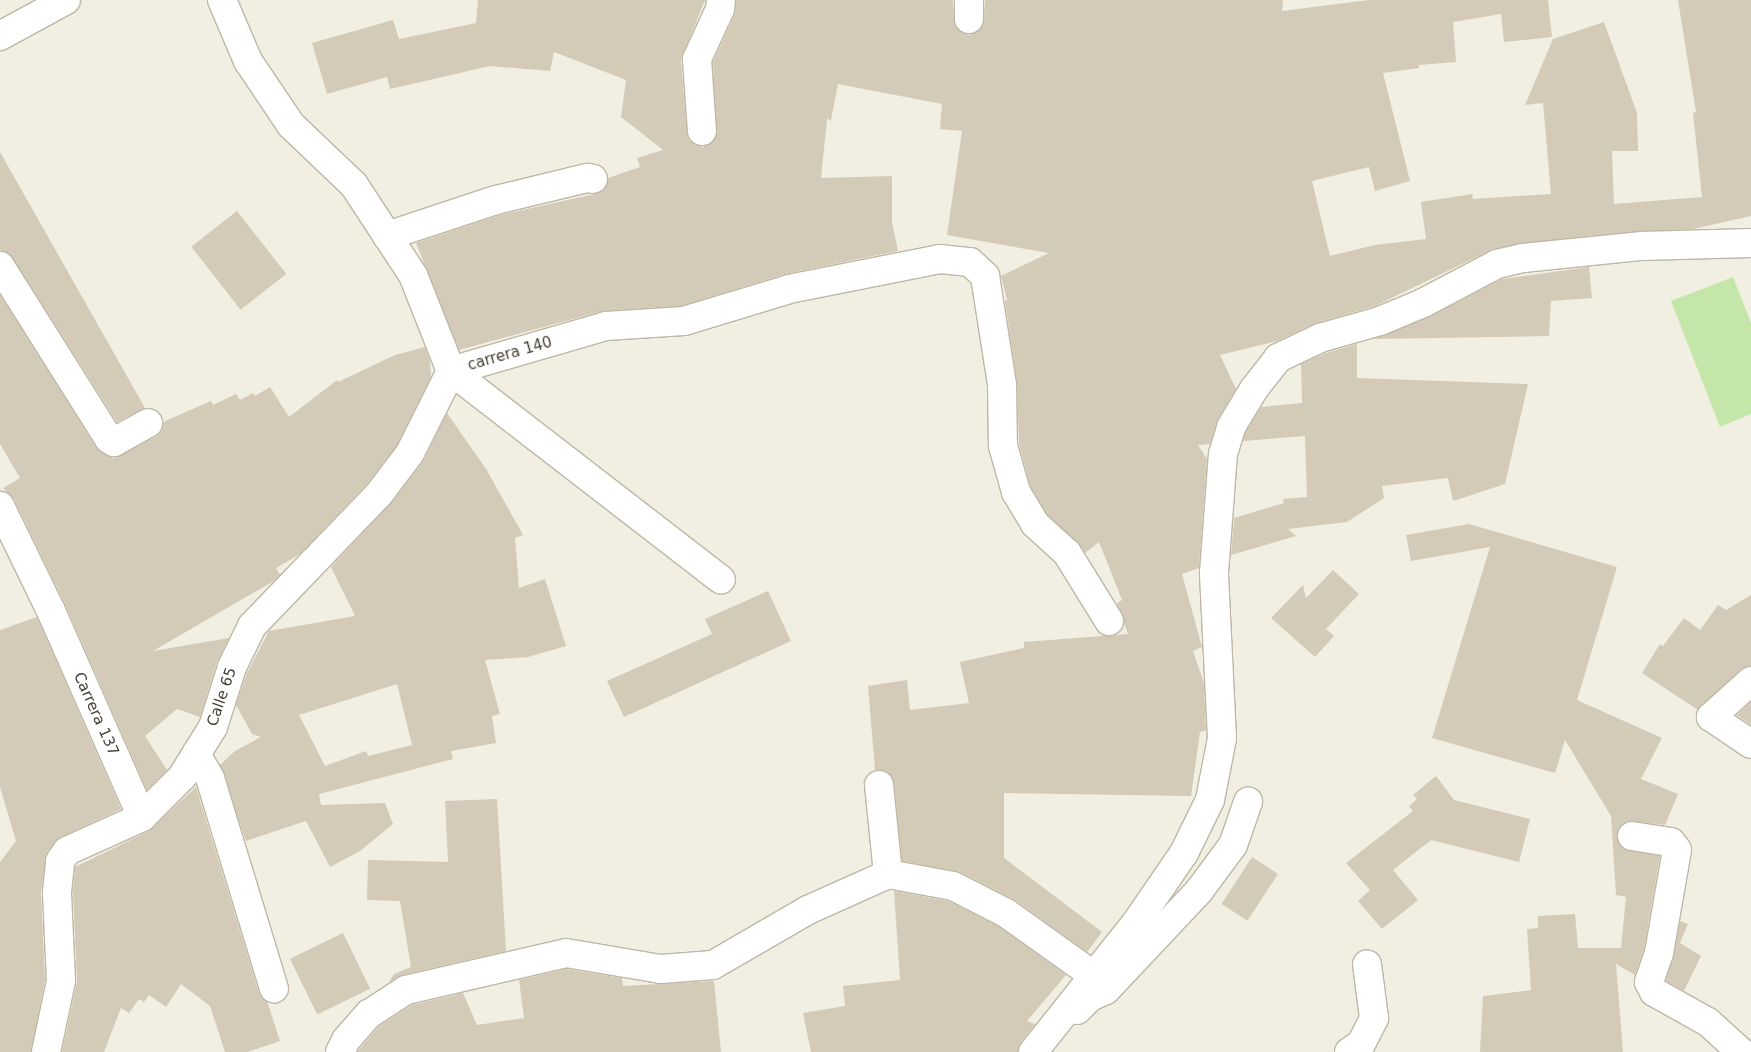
<!DOCTYPE html>
<style>
body{margin:0}
#map{position:relative;width:1751px;height:1052px;overflow:hidden;background:#f1eee2;font-family:"DejaVu Sans",sans-serif}
div>[style]{position:absolute}
[style*='--x']{left:calc(var(--x)*1px);top:calc(var(--y)*1px);width:calc(var(--w)*1px);rotate:calc(var(--a)*1deg)}
.green>*{inset:0;background:#c4e7a9}
.building>*{inset:0;background:#d3cbb7;transform-origin:0 0}
.roads{filter:drop-shadow(1px 0 #bdb7a5) drop-shadow(-1px 0 #bdb7a5) drop-shadow(0 1px #bdb7a5) drop-shadow(0 -1px #bdb7a5)}
.minor>*{height:28px;margin:-14px;padding:0 14px;transform-origin:14px;border-radius:14px;background:#fff}
span{translate:-50% -50%;white-space:nowrap;text-align:center;line-height:1.15;-webkit-text-stroke:5px #fff;paint-order:stroke}
.street-label{font-size:15px;color:#433e33}
</style>
<div id="map">
<div class="green">
<i style="clip-path:polygon(1733px 277px,1751px 323px,1751px 414px,1720px 427px,1671px 301px)"></i>
</div>
<div class="building">
<i style="clip-path:polygon(478px 0,705px 0,681px 60px,687px 133px,689px 140px,703px 147px,716px 137px,713px 62px,734px 16px,736px 0,953px 0,955px 26px,969px 35px,983px 26px,985px 0,1283px 0,1282px 11px,1369px 0,1548px 0,1552px 37px,1504px 42px,1501px 14px,1453px 22px,1456px 62px,1419px 65px,1419px 68px,1383px 73px,1410px 181px,1375px 191px,1369px 167px,1312px 181px,1330px 256px,1375px 245px,1426px 239px,1421px 202px,1472px 194px,1473px 199px,1551px 194px,1543px 103px,1525px 105px,1553px 39px,1604px 22px,1637px 113px,1638px 151px,1612px 151px,1614px 204px,1702px 197px,1693px 113px,1696px 112px,1678px 0,1751px 0,1751px 216px,1693px 229px,1586px 236px,1493px 249px,1375px 306px,1316px 323px,1277px 341px,1220px 355px,1236px 389px,1218px 419px,1210px 444px,1198px 445px,1207px 459px,1199px 568px,1182px 574px,1202px 647px,1193px 651px,1204px 683px,1206px 730px,1200px 732px,1191px 796px,1004px 793px,1004px 858px,1102px 932px,1087px 952px,1015px 900px,960px 872px,902px 861px,894px 783px,886px 771px,875px 770px,868px 686px,907px 680px,910px 710px,969px 703px,960px 662px,1024px 648px,1024px 642px,1128px 634px,1117px 603px,1122px 600px,1099px 542px,1085px 553px,1047px 514px,1030px 486px,1019px 444px,1017px 383px,1005px 301px,1007px 300px,1001px 276px,1049px 253px,947px 235px,962px 131px,940px 129px,942px 104px,838px 84px,831px 120px,827px 119px,821px 178px,892px 176px,892px 222px,898px 251px,785px 274px,681px 306px,602px 311px,459px 350px,416px 243px,500px 215px,599px 193px,605px 189px,608px 178px,640px 167px,637px 158px,663px 150px,621px 117px,626px 80px,554px 52px,550px 71px,490px 66px,390px 89px,387px 77px,327px 94px,312px 43px,393px 20px,399px 39px,476px 23px)"></i>
<i style="clip-path:polygon(0 152px,145px 408px,117px 422px,13px 258px,0 250px)"></i>
<i style="left:237px;top:211px;width:80px;height:58px;rotate:52deg"></i>
<i style="clip-path:polygon(1589px 267px,1592px 298px,1551px 301px,1549px 336px,1372px 339px,1429px 317px,1502px 279px)"></i>
<i style="clip-path:polygon(0 295px,96px 447px,113px 458px,156px 437px,162px 431px,163px 422px,211px 401px,213px 405px,236px 394px,240px 400px,253px 393px,255px 396px,270px 387px,289px 417px,337px 380px,338px 382px,395px 355px,425px 347px,430px 361px,431px 377px,397px 445px,367px 484px,300px 554px,276px 568px,280px 575px,272px 582px,153px 651px,229px 638px,217px 662px,200px 717px,177px 709px,145px 736px,167px 770px,147px 790px,65px 604px,14px 499px,3px 488px,20px 478px,0 444px)"></i>
<i style="clip-path:polygon(1357px 344px,1357px 378px,1528px 384px,1505px 484px,1453px 501px,1448px 478px,1382px 486px,1384px 498px,1347px 522px,1288px 529px,1296px 536px,1231px 555px,1234px 518px,1284px 503px,1283px 499px,1307px 497px,1305px 436px,1243px 441px,1245px 433px,1261px 407px,1302px 403px,1301px 364px,1326px 353px)"></i>
<i style="clip-path:polygon(evenodd,447px 413px,486px 469px,523px 535px,515px 538px,519px 588px,545px 579px,566px 646px,528px 657px,485px 660px,500px 714px,492px 716px,496px 743px,451px 751px,453px 759px,319px 794px,321px 805px,385px 803px,393px 824px,360px 851px,330px 867px,306px 821px,246px 841px,220px 765px,235px 751px,261px 737px,252px 734px,236px 705px,247px 673px,269px 631px,355px 616px,331px 567px,391px 503px,423px 462px,447px 413px,397px 684px,412px 745px,368px 756px,366px 751px,325px 766px,299px 715px,397px 684px)"></i>
<i style="clip-path:polygon(1469px 524px,1617px 567px,1577px 700px,1662px 738px,1641px 779px,1678px 794px,1665px 825px,1627px 821px,1617px 833px,1623px 848px,1660px 856px,1644px 949px,1635px 975px,1616px 964px,1623px 1052px,1480px 1052px,1483px 996px,1531px 990px,1527px 929px,1538px 928px,1538px 916px,1575px 914px,1578px 948px,1621px 948px,1626px 897px,1616px 895px,1611px 816px,1565px 740px,1555px 773px,1432px 738px,1490px 547px,1411px 561px,1406px 535px)"></i>
<i style="clip-path:polygon(1333px 570px,1359px 594px,1326px 629px,1334px 636px,1315px 657px,1271px 618px,1303px 585px,1306px 598px)"></i>
<i style="clip-path:polygon(768px 591px,791px 641px,624px 717px,607px 681px,712px 634px,705px 619px)"></i>
<i style="clip-path:polygon(1751px 595px,1751px 666px,1741px 669px,1698px 710px,1642px 673px,1660px 644px,1663px 646px,1684px 618px,1700px 630px,1718px 605px,1726px 610px)"></i>
<i style="clip-path:polygon(37px 617px,121px 809px,61px 837px,47px 852px,41px 893px,45px 980px,31px 1052px,0 1052px,0 862px,16px 841px,0 787px,0 630px)"></i>
<i style="clip-path:polygon(1751px 702px,1751px 725px,1737px 715px)"></i>
<i style="clip-path:polygon(1436px 776px,1454px 800px,1530px 819px,1519px 862px,1431px 840px,1393px 870px,1418px 900px,1382px 929px,1358px 901px,1370px 890px,1346px 863px,1413px 811px,1409px 806px,1417px 799px,1413px 795px)"></i>
<i style="clip-path:polygon(196px 787px,259px 993px,267px 1001px,280px 1041px,247px 1052px,225px 1052px,210px 1006px,181px 984px,166px 1007px,149px 995px,144px 1002px,139px 999px,129px 1013px,121px 1008px,104px 1052px,62px 1052px,77px 981px,73px 892px,75px 867px,149px 831px)"></i>
<i style="clip-path:polygon(497px 799px,506px 951px,402px 975px,389px 982px,394px 974px,411px 967px,400px 901px,367px 900px,368px 860px,448px 862px,445px 801px)"></i>
<i style="left:1252px;top:857px;width:31px;height:56px;rotate:33deg"></i>
<i style="clip-path:polygon(894px 891px,948px 901px,998px 926px,1066px 975px,1027px 1021px,1035px 1024px,1021px 1042px,1018px 1052px,811px 1052px,803px 1013px,845px 1006px,843px 986px,900px 980px)"></i>
<i style="clip-path:polygon(1680px 921px,1688px 924px,1680px 943px,1701px 956px,1684px 991px,1666px 981px)"></i>
<i style="left:343px;top:933px;width:62px;height:59px;rotate:64deg"></i>
<i style="clip-path:polygon(566px 969px,622px 978px,623px 986px,714px 981px,721px 1052px,357px 1052px,379px 1026px,412px 1005px,463px 993px,477px 1025px,524px 1018px,519px 980px)"></i>
</div>
<div class="roads">
<div class="minor">
<i style="--x:222;--y:0;--w:66;--a:66.9"></i>
<i style="--x:248;--y:61;--w:77;--a:56.1"></i>
<i style="--x:291;--y:125;--w:87;--a:43.6"></i>
<i style="--x:354;--y:185;--w:108;--a:56.8"></i>
<i style="--x:413;--y:275;--w:103;--a:68.4"></i>
<i style="--x:451;--y:371;--w:161;--a:-16.2"></i>
<i style="--x:606;--y:326;--w:78;--a:-3.7"></i>
<i style="--x:684;--y:321;--w:110;--a:-16.9"></i>
<i style="--x:789;--y:289;--w:154;--a:-11.2"></i>
<i style="--x:940;--y:259;--w:30;--a:6"></i>
<i style="--x:970;--y:262;--w:21;--a:43"></i>
<i style="--x:985;--y:276;--w:110;--a:81.1"></i>
<i style="--x:1002;--y:385;--w:61;--a:89.1"></i>
<i style="--x:1003;--y:446;--w:48;--a:74.2"></i>
<i style="--x:1016;--y:492;--w:37;--a:59"></i>
<i style="--x:1035;--y:524;--w:43;--a:42.2"></i>
<i style="--x:1067;--y:553;--w:80;--a:58.3"></i>
<i style="--x:969;--y:19;--w:19;--a:-90"></i>
<i style="--x:0;--y:36;--w:75;--a:-28.6"></i>
<i style="--x:702;--y:131;--w:72;--a:-94"></i>
<i style="--x:697;--y:59;--w:55;--a:-65.3"></i>
<i style="--x:720;--y:9;--w:9;--a:-84"></i>
<i style="--x:387;--y:236;--w:115;--a:-18.3"></i>
<i style="--x:496;--y:200;--w:94;--a:-13.6"></i>
<i style="--x:587;--y:178;--w:6;--a:9"></i>
<i style="--x:0;--y:266;--w:204;--a:57.8"></i>
<i style="--x:109;--y:439;--w:6;--a:31"></i>
<i style="--x:114;--y:442;--w:39;--a:-29"></i>
<i style="--x:0;--y:506;--w:117;--a:64.1"></i>
<i style="--x:51;--y:611;--w:225;--a:66.2"></i>
<i style="--x:1751;--y:681;--w:54;--a:138"></i>
<i style="--x:1711;--y:717;--w:48;--a:34"></i>
<i style="--x:196;--y:754;--w:28;--a:60"></i>
<i style="--x:210;--y:778;--w:220;--a:73.1"></i>
<i style="--x:879;--y:785;--w:89;--a:84.2"></i>
<i style="--x:1632;--y:836;--w:39;--a:9"></i>
<i style="--x:1671;--y:842;--w:10;--a:53"></i>
<i style="--x:1677;--y:850;--w:105;--a:99.9"></i>
<i style="--x:1659;--y:953;--w:31;--a:109"></i>
<i style="--x:1649;--y:982;--w:11;--a:63"></i>
<i style="--x:1654;--y:992;--w:62;--a:29.1"></i>
<i style="--x:1708;--y:1022;--w:45;--a:42.3"></i>
<i style="--x:1077;--y:1010;--w:18;--a:-45"></i>
<i style="--x:1090;--y:997;--w:17;--a:-24"></i>
<i style="--x:1106;--y:990;--w:136;--a:-46.8"></i>
<i style="--x:1199;--y:891;--w:57;--a:-53.5"></i>
<i style="--x:1233;--y:845;--w:46;--a:-70.8"></i>
<i style="--x:46;--y:1052;--w:73;--a:-78.1"></i>
<i style="--x:61;--y:981;--w:89;--a:-92.6"></i>
<i style="--x:57;--y:892;--w:31;--a:-84"></i>
<i style="--x:60;--y:861;--w:12;--a:-55"></i>
<i style="--x:67;--y:851;--w:82;--a:-24.4"></i>
<i style="--x:142;--y:817;--w:57;--a:-45"></i>
<i style="--x:182;--y:777;--w:59;--a:-58.2"></i>
<i style="--x:213;--y:727;--w:63;--a:-72.4"></i>
<i style="--x:232;--y:667;--w:46;--a:-64"></i>
<i style="--x:252;--y:626;--w:183;--a:-46.1"></i>
<i style="--x:379;--y:494;--w:51;--a:-52.9"></i>
<i style="--x:410;--y:453;--w:92;--a:-63.4"></i>
<i style="--x:451;--y:371;--w:341;--a:37.7"></i>
<i style="--x:340;--y:1052;--w:13;--a:-63"></i>
<i style="--x:346;--y:1040;--w:35;--a:-49"></i>
<i style="--x:369;--y:1014;--w:44;--a:-33"></i>
<i style="--x:406;--y:990;--w:164;--a:-13"></i>
<i style="--x:566;--y:953;--w:96;--a:9.6"></i>
<i style="--x:661;--y:969;--w:52;--a:-4.4"></i>
<i style="--x:713;--y:965;--w:110;--a:-30.1"></i>
<i style="--x:808;--y:910;--w:88;--a:-24.2"></i>
<i style="--x:888;--y:874;--w:66;--a:10.5"></i>
<i style="--x:953;--y:886;--w:59;--a:27"></i>
<i style="--x:1006;--y:913;--w:107;--a:35.5"></i>
<i style="--x:1033;--y:1052;--w:165;--a:-51.4"></i>
<i style="--x:1136;--y:923;--w:85;--a:-55.6"></i>
<i style="--x:1184;--y:853;--w:59;--a:-63.9"></i>
<i style="--x:1210;--y:800;--w:63;--a:-79"></i>
<i style="--x:1222;--y:738;--w:165;--a:-92.8"></i>
<i style="--x:1214;--y:573;--w:119;--a:-85.7"></i>
<i style="--x:1223;--y:454;--w:28;--a:-73"></i>
<i style="--x:1231;--y:427;--w:44;--a:-58.8"></i>
<i style="--x:1254;--y:389;--w:39;--a:-52"></i>
<i style="--x:1278;--y:358;--w:47;--a:-25.5"></i>
<i style="--x:1320;--y:338;--w:62;--a:-15.8"></i>
<i style="--x:1380;--y:321;--w:47;--a:-22.7"></i>
<i style="--x:1423;--y:303;--w:84;--a:-27.8"></i>
<i style="--x:1497;--y:264;--w:27;--a:-13"></i>
<i style="--x:1523;--y:258;--w:120;--a:-5.8"></i>
<i style="--x:1642;--y:246;--w:109;--a:-1.6"></i>
<i style="--x:1349;--y:1052;--w:14;--a:-34"></i>
<i style="--x:1361;--y:1044;--w:29;--a:-63"></i>
<i style="--x:1374;--y:1018;--w:54;--a:-97.4"></i>
</div>
</div>
<div class="street-label">
<span style="left:510px;top:354px;rotate:-16deg">carrera 140</span>
<span style="left:222px;top:697px;rotate:-71deg">Calle 65</span>
<span style="left:96px;top:714px;rotate:66deg">Carrera 137</span>
</div>
</div>
